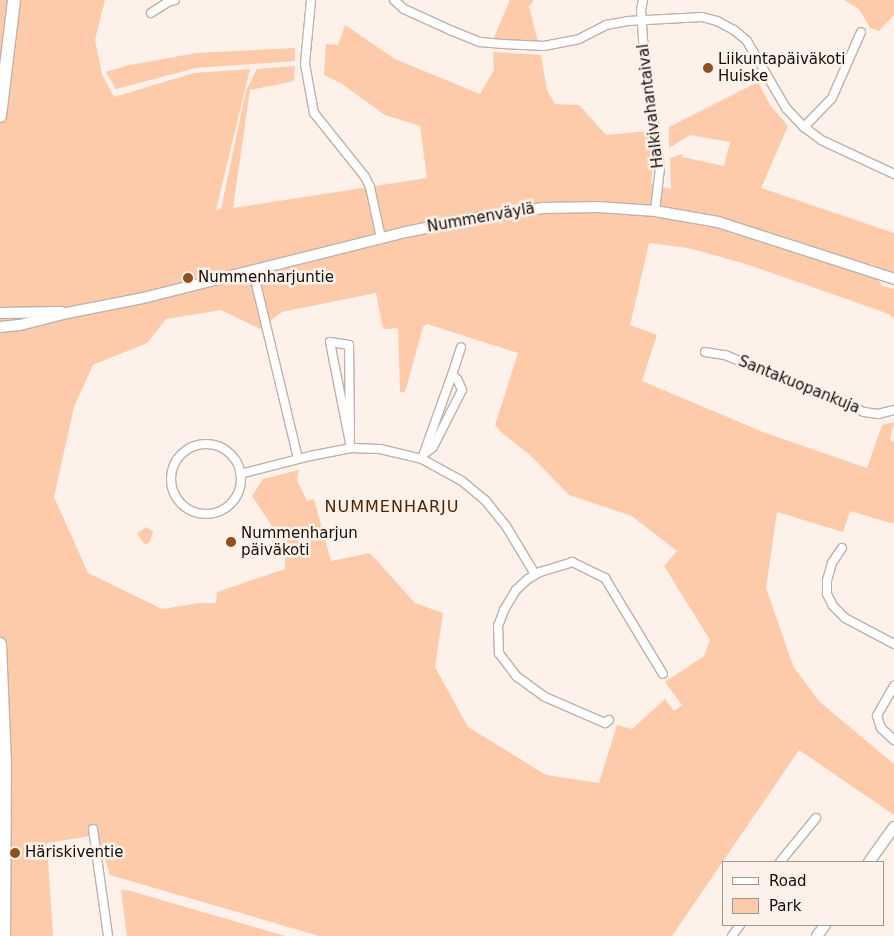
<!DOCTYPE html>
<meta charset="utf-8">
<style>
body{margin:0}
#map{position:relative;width:894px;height:936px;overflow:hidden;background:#fef1e9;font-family:"DejaVu Sans",sans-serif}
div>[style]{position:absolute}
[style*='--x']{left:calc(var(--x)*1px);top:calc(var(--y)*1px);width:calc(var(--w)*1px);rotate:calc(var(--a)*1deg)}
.green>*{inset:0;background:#fecbaa}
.roads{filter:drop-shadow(1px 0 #beb1a9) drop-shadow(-1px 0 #beb1a9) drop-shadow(0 1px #beb1a9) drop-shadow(0 -1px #beb1a9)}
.minor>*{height:8px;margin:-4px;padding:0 4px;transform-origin:4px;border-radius:4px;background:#fff}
.minor>.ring{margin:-4px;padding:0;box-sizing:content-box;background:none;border:8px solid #fff;border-radius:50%}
.tertiary>*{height:10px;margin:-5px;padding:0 5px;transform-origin:5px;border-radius:5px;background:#fff}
.primary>*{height:12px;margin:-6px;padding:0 6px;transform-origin:6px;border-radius:6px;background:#fff}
.dots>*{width:14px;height:14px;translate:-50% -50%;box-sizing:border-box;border:2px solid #fef1e9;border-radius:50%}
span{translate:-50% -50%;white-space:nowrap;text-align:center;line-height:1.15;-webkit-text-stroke:5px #fef1e9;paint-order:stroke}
.poi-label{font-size:15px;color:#110d0a}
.left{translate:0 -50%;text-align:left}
.street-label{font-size:15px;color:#110d0a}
.neighbourhood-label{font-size:16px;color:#4f2300;letter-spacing:1px}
.legend{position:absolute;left:722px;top:861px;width:162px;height:65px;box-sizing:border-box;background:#fef1e9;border:1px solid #9f9690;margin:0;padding:6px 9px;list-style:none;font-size:15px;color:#110d0a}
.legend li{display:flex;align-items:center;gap:10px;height:25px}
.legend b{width:25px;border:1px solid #9f9690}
</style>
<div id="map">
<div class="green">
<i style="clip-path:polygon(evenodd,0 0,105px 0,95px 40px,102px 74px,114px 97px,194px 73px,250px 69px,216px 210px,221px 209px,246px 91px,257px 69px,295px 66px,294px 81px,250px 90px,233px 208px,427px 178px,420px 126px,385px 115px,342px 84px,324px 75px,326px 44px,338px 45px,345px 25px,395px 59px,480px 94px,494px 70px,493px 52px,541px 55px,547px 90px,555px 104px,579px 105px,606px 135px,649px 131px,653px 167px,651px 184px,671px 189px,670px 158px,683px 154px,682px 157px,724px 166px,730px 142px,690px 135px,669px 148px,669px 127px,758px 82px,770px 105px,788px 126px,761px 188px,894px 233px,894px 275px,869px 263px,882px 286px,894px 289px,894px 319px,889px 314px,746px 264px,688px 248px,649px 243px,630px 325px,657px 335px,642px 381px,763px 432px,867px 468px,882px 425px,894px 422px,890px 440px,894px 442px,894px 524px,850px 511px,843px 532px,777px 512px,766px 588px,794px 668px,820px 702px,894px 764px,894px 815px,799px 750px,672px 936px,319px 936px,110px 875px,97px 835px,47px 843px,53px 936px,0 936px,0 0,376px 293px,383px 329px,398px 328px,400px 392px,405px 392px,423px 327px,427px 324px,518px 353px,495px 425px,502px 433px,531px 456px,569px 495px,632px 516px,677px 551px,664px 566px,710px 640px,704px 656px,665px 682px,682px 705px,674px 711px,665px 699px,632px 729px,617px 725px,599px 783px,546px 775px,468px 727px,435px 667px,443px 613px,415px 603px,370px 553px,331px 561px,314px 499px,307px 501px,297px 480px,299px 470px,263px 479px,252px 496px,285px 546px,285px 569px,217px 592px,216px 603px,199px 603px,162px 609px,88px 573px,54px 497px,74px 407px,93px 365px,147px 343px,166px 319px,221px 310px,260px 329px,282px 312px,376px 293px)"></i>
<i style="clip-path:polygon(510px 0,534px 0,529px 6px,538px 42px,493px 40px)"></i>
<i style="clip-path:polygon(844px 0,894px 0,894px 15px,879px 31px,870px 28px,859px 9px)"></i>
<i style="clip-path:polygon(295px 48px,295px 61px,196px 68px,116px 89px,106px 72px,125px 66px,196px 53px)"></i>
<i style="clip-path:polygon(146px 527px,153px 531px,150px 542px,145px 545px,137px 533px)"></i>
<i style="clip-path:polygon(121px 890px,131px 891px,285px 936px,127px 936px)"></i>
</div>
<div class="roads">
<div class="minor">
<i style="--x:311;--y:0;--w:64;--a:95.4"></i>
<i style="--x:305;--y:64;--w:50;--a:79.6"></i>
<i style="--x:314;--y:113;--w:82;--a:51.4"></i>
<i style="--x:365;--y:177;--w:11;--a:63"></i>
<i style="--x:370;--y:187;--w:52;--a:77.8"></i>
<i style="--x:394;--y:0;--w:13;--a:42"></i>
<i style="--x:404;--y:9;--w:51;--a:24.5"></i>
<i style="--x:450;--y:30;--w:32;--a:22"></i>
<i style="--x:480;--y:42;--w:23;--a:5"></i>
<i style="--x:503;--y:44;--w:41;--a:2.8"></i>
<i style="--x:544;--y:46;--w:36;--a:-11"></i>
<i style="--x:579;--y:39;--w:30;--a:-27"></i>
<i style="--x:606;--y:25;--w:22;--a:-10"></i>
<i style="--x:628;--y:21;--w:74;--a:-3.1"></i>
<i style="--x:702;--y:17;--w:16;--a:15"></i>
<i style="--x:717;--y:21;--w:19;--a:28"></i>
<i style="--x:734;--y:30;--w:17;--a:40"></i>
<i style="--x:747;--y:41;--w:78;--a:59.8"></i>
<i style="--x:786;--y:108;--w:26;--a:47"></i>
<i style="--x:804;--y:127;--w:21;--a:37"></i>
<i style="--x:821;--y:140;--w:81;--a:25"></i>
<i style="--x:643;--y:0;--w:10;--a:101"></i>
<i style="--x:641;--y:10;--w:29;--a:86"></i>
<i style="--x:643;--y:39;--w:130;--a:82.5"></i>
<i style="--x:660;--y:168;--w:43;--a:96.6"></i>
<i style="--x:151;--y:13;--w:20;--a:-33"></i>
<i style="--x:168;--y:2;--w:7;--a:-16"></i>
<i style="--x:804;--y:127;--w:40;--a:-46"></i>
<i style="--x:832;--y:98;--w:72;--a:-66.3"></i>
<i style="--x:253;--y:271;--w:192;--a:76.5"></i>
<i style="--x:705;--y:352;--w:20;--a:9"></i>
<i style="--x:725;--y:355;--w:150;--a:22.3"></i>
<i style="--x:864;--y:412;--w:14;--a:8"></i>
<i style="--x:878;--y:414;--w:16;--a:-14"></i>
<i style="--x:350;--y:438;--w:93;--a:-90.6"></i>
<i style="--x:349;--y:345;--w:19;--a:-171"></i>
<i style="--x:330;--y:342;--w:108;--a:78.8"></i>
<i class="ring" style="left:171px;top:444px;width:62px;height:62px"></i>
<i style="--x:424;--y:453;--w:83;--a:-70.3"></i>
<i style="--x:422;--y:459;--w:5;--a:-68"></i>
<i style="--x:424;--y:454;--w:11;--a:-38"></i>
<i style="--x:433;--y:447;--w:64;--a:-63"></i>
<i style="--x:462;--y:390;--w:12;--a:-114"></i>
<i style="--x:457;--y:379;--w:6;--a:-141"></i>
<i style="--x:452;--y:375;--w:29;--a:-72"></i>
<i style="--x:240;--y:474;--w:72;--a:-14.4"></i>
<i style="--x:310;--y:456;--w:42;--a:-11"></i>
<i style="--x:351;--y:448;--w:29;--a:2"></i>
<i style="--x:380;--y:449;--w:43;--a:13.4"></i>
<i style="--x:422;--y:459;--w:46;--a:28.8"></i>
<i style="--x:462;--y:481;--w:30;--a:40"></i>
<i style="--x:485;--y:500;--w:33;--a:51"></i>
<i style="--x:506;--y:526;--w:56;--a:58.9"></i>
<i style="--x:842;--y:548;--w:18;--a:124"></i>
<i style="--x:832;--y:563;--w:18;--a:106"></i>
<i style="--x:827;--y:580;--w:14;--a:90"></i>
<i style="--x:827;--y:594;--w:13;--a:63"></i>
<i style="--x:833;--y:606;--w:17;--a:45"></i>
<i style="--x:845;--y:618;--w:55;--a:28"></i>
<i style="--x:894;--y:686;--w:34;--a:120"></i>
<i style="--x:877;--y:716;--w:13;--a:72"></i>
<i style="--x:881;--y:728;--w:18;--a:43"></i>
<i style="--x:609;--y:720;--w:5;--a:143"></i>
<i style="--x:605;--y:723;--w:65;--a:-156.6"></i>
<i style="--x:545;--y:697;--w:34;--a:-144"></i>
<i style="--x:517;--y:677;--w:30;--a:-127"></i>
<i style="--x:499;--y:653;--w:27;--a:-92"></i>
<i style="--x:498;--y:626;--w:17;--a:-69"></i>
<i style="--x:504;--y:610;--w:23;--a:-59"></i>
<i style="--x:516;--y:590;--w:16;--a:-43"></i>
<i style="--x:528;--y:579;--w:14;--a:-30"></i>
<i style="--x:540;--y:572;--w:34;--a:-17"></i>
<i style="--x:572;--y:562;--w:37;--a:26"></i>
<i style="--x:605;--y:578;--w:112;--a:58.9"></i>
<i style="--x:93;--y:829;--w:108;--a:82"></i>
<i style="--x:780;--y:862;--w:57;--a:-50.7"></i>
<i style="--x:732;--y:936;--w:14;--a:-54"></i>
</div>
<div class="tertiary">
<i style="--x:0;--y:313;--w:61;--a:-0.9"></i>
<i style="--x:0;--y:327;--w:20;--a:-6"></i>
<i style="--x:20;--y:325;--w:49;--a:-14.3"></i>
<i style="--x:67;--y:313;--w:77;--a:-11.2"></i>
<i style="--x:143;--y:298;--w:271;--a:-14.1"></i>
<i style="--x:406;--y:232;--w:60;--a:-11.5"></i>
<i style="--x:465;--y:220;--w:79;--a:-8.7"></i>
<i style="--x:543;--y:208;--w:55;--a:-1"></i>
<i style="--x:598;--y:207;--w:57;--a:4"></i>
<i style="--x:655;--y:211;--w:64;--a:9.9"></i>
<i style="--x:718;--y:222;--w:185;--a:17.9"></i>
<i style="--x:869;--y:862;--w:43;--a:-54.5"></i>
<i style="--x:817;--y:936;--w:14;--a:-54"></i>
</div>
<div class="primary">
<i style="--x:0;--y:116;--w:117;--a:-83.1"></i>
<i style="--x:0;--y:644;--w:117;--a:87.6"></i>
<i style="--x:5;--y:761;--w:175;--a:90.3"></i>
</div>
</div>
<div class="dots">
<i style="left:708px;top:68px;background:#914f1d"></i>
<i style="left:188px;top:278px;background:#914f1d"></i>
<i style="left:231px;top:542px;background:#914f1d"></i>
<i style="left:15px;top:853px;background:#914f1d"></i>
</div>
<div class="poi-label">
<span class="left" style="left:718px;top:68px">Liikuntapäiväkoti<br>Huiske</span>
<span class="left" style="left:198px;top:278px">Nummenharjuntie</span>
<span class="left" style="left:241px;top:542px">Nummenharjun<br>päiväkoti</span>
<span class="left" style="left:25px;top:853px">Häriskiventie</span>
</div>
<div class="street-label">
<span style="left:651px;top:106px;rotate:-97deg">Halkivahantaival</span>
<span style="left:481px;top:218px;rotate:-10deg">Nummenväylä</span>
<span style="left:799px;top:385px;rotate:22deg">Santakuopankuja</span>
</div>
<div class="neighbourhood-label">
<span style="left:392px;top:507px">NUMMENHARJU</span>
</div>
<ul class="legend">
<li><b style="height:6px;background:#fff"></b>Road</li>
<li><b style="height:14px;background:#fecbaa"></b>Park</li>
</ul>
</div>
